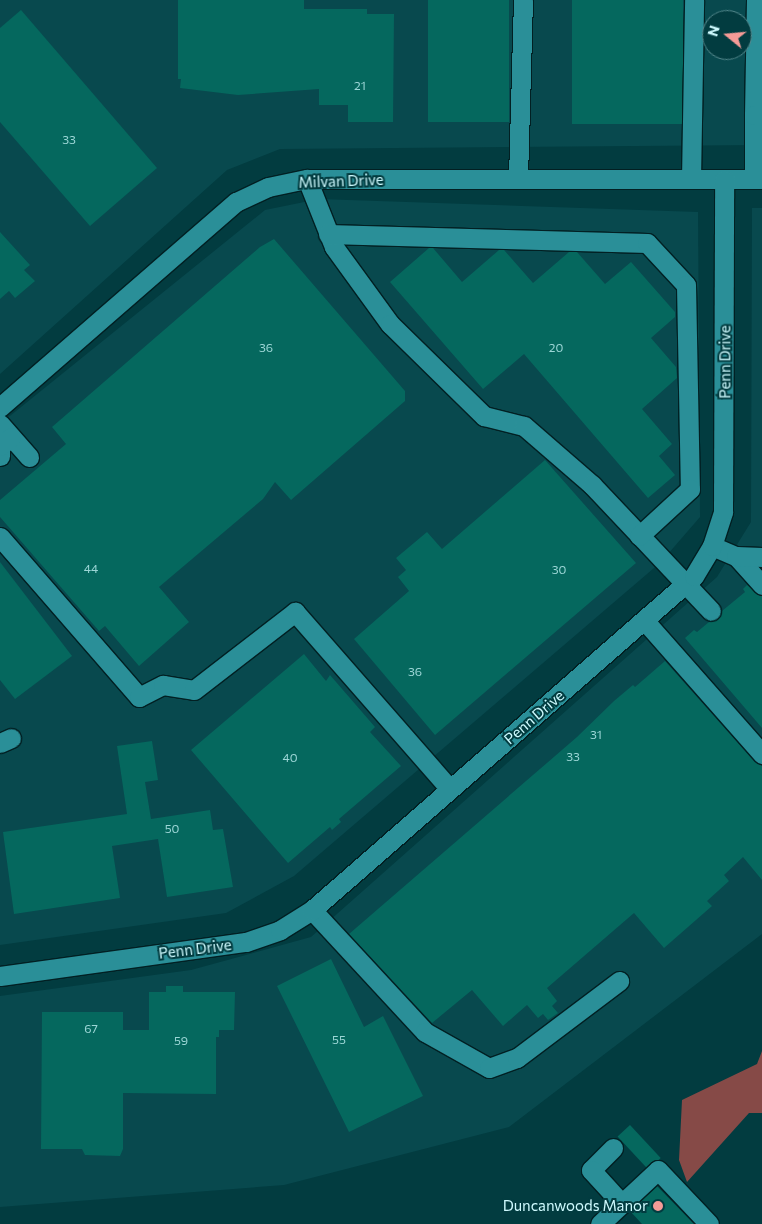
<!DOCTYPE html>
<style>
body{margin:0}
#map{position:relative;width:762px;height:1224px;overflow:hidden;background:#023c40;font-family:Commissioner,sans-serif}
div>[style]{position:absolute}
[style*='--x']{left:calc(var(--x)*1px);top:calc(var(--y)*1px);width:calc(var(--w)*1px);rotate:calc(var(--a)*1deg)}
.built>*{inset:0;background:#08494e}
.forest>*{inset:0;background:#864a47}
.building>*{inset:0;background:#05685e;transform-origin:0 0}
.roads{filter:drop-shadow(1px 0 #022023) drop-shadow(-1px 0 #022023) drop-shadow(0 1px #022023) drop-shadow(0 -1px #022023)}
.minor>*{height:19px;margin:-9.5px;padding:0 9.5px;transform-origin:9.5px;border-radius:9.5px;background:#2a8f98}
.dots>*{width:14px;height:14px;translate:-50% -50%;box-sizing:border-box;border:2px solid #023c40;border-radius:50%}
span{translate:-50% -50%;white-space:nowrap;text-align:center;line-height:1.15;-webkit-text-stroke:4px #023c40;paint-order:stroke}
.number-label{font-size:12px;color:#9cd6d6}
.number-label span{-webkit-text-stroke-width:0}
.street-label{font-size:15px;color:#cefafe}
.poi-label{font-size:15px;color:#cefafe}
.right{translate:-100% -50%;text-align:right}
.north{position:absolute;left:702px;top:10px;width:50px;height:50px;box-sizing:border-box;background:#023c40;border:1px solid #54888c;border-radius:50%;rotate:287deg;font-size:14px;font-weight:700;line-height:20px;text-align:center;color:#cefafe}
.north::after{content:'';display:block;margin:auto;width:18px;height:22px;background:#f59b97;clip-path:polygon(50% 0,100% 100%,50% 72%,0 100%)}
</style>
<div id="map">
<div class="built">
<i style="clip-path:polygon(evenodd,0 0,762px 0,762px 145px,280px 149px,227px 170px,0 374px,0 0,712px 20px,742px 20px,742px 50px,712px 50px,712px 20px)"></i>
<i style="clip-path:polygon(319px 199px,698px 212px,700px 517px,661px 562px,294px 876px,226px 913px,0 945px,0 424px,265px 210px)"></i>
<i style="clip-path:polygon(752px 208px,762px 208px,762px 934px,509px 1127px,284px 1185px,0 1207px,0 996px,191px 970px,311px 937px,717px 577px,751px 522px)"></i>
</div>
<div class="forest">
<i style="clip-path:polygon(762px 1051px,762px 1113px,749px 1113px,687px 1182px,679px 1160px,682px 1100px,757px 1064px)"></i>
</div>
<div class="building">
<i style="clip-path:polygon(178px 0,304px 0,304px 9px,367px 9px,367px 14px,394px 14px,393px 122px,348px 122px,348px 105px,319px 105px,319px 89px,238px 95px,180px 88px,181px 79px,178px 79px)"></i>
<i style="left:428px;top:0;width:81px;height:122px"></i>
<i style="left:572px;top:0;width:111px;height:124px"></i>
<i style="clip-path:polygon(21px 10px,157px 168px,90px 226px,0 122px,0 28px)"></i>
<i style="clip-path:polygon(0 232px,30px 265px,24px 270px,35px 281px,15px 298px,9px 291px,0 299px)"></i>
<i style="clip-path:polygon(274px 239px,405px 391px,405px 401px,291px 500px,275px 482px,263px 499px,159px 587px,189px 622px,139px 666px,105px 626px,99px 631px,0 517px,0 500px,66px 444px,52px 427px,260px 247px)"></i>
<i style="clip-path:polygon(429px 248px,433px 248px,462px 282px,499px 250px,504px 250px,533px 283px,569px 252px,577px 252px,605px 284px,631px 262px,675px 312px,675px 317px,651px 338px,676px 367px,677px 378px,642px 409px,672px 444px,659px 456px,675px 475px,648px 498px,524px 354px,483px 389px,390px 282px)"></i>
<i style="clip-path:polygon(545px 460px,636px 563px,435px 735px,354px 639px,409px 591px,398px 577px,406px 570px,396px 558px,427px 532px,442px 549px)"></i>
<i style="clip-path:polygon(0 562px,72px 656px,15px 699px,0 680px)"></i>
<i style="clip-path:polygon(747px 585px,762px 596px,762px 728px,685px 638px,694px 630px,697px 632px,709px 622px,718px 619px,722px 611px,745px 592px,743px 589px)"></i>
<i style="clip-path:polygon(304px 654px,326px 681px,330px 675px,375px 727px,370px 732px,401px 766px,339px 819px,341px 822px,332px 830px,330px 827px,288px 863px,191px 750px)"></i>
<i style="clip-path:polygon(665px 661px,754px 761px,762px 766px,762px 880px,743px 857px,724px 875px,729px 881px,707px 901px,712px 906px,664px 948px,634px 913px,547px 988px,557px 1001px,552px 1006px,558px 1013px,548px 1020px,543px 1014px,538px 1018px,527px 1005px,503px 1026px,472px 990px,432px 1023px,349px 934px,577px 737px,614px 701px,633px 685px,635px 687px)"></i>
<i style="clip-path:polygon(152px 741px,158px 780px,145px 782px,151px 819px,210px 810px,213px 830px,223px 829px,233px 887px,167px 897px,158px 839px,112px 846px,120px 898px,14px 914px,3px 832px,127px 814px,117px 746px)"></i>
<i style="clip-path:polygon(331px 959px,364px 1027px,383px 1016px,423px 1096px,349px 1132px,277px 986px)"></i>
<i style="clip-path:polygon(166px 986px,183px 986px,183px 992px,235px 992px,234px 1030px,219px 1030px,219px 1037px,216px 1037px,216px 1094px,123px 1093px,123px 1149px,120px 1156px,85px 1155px,82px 1149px,41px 1149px,42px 1012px,123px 1012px,123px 1030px,149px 1030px,149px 992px,166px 992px)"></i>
<i style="left:630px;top:1125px;width:45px;height:17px;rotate:47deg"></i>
<i style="clip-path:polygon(657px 1186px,694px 1224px,642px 1224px,630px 1211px)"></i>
</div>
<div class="roads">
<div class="minor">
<i style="--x:754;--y:115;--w:115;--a:-89"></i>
<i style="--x:518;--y:178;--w:178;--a:-88.4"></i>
<i style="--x:307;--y:179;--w:73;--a:68.3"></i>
<i style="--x:334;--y:247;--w:95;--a:54"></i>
<i style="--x:390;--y:324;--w:132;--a:44.4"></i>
<i style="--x:484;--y:416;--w:41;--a:14"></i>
<i style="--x:524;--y:426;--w:90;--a:40.9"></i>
<i style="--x:592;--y:485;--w:173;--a:46.6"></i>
<i style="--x:691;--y:179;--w:179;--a:-89"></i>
<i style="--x:754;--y:179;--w:64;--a:-90"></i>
<i style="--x:754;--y:115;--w:8;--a:0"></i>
<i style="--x:328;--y:234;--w:319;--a:1.6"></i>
<i style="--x:647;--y:243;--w:57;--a:47.1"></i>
<i style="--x:686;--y:285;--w:204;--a:88.9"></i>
<i style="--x:690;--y:489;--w:69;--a:137.3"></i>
<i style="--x:0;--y:407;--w:313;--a:-41"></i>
<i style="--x:236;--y:202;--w:35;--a:-25"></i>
<i style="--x:268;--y:187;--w:40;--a:-12"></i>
<i style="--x:307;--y:179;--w:455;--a:0"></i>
<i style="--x:0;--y:424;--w:44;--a:48.7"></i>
<i style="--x:0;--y:456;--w:10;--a:-90"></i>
<i style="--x:0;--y:446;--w:14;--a:-39"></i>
<i style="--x:0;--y:537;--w:212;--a:49"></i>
<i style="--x:139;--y:697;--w:27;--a:-27"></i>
<i style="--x:163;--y:685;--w:31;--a:9"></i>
<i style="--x:194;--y:690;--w:128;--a:-37.7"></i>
<i style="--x:295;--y:612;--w:235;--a:48.8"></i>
<i style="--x:712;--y:546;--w:26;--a:23"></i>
<i style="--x:736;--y:556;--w:39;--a:48"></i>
<i style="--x:736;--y:556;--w:26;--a:2"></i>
<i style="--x:644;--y:620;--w:179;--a:48.6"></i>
<i style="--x:0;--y:743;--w:12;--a:-24"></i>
<i style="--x:312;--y:910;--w:166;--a:47.2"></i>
<i style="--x:425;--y:1032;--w:73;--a:29.4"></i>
<i style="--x:489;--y:1068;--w:30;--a:-20"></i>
<i style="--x:517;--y:1058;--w:128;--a:-37"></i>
<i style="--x:0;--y:976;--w:248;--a:-7.9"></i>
<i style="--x:246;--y:942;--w:36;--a:-19"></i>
<i style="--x:280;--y:930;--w:38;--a:-32"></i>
<i style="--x:312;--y:910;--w:507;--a:-41.16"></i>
<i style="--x:694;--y:576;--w:35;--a:-59"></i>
<i style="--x:712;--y:546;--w:36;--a:-72"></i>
<i style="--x:723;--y:512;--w:332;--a:-89.8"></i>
<i style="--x:613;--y:1148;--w:31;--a:135"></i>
<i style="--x:591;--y:1170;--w:46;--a:47.6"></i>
<i style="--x:600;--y:1224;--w:79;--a:-43"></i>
<i style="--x:658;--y:1170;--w:74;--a:46.6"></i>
</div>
</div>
<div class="dots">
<i style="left:658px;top:1206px;background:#f59b97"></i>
</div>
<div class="number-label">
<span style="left:360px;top:86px">21</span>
<span style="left:69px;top:140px">33</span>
<span style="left:266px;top:348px">36</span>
<span style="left:556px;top:348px">20</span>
<span style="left:91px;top:569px">44</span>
<span style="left:559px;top:570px">30</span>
<span style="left:415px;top:672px">36</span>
<span style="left:596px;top:735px">31</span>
<span style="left:573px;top:757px">33</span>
<span style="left:290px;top:758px">40</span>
<span style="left:172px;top:829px">50</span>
<span style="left:91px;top:1029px">67</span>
<span style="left:339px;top:1040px">55</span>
<span style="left:181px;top:1041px">59</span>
</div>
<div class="street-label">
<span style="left:341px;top:181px;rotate:-2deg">Milvan Drive</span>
<span style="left:725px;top:362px;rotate:-90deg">Penn Drive</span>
<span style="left:534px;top:717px;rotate:-41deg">Penn Drive</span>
<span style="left:195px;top:949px;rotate:-7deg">Penn Drive</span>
</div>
<div class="poi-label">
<span class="right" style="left:648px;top:1206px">Duncanwoods Manor</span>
</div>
<div class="north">N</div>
</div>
